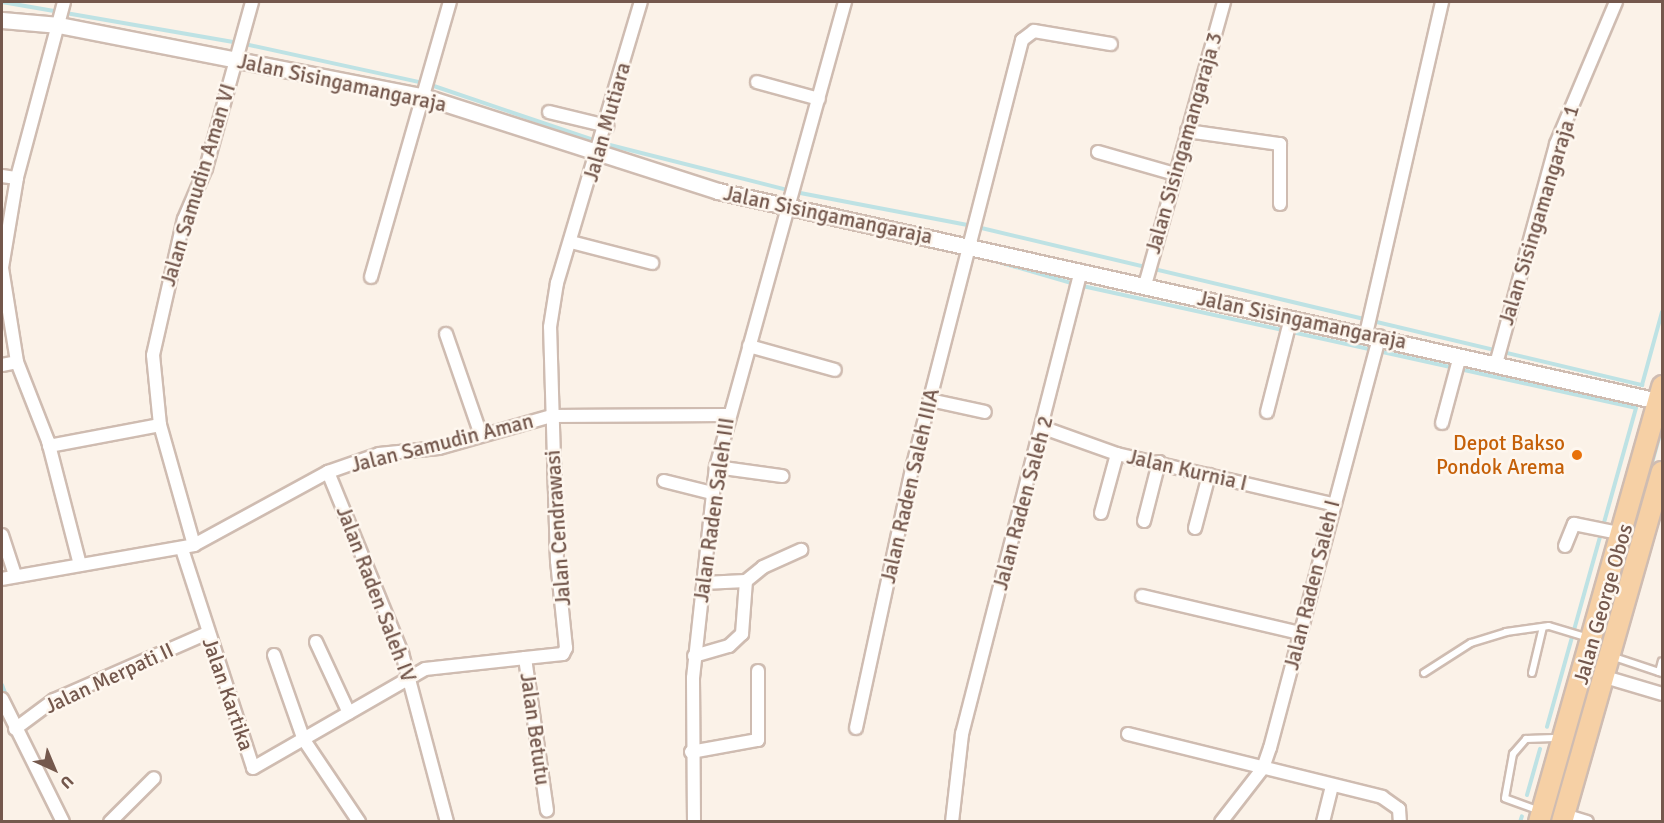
<!DOCTYPE html>
<style>
body{margin:0}
#map{position:relative;width:1664px;height:823px;overflow:hidden;background:#fbf2e8;font-family:Signika,sans-serif}
div>[style]{position:absolute}
[style*='--x']{left:calc(var(--x)*1px);top:calc(var(--y)*1px);width:calc(var(--w)*1px);rotate:calc(var(--a)*1deg)}
.stream>*{height:4px;margin:-2px;padding:0 2px;transform-origin:2px;border-radius:2px;background:#bee2e4}
.roads{filter:drop-shadow(2px 0 #cfbcb1) drop-shadow(-2px 0 #cfbcb1) drop-shadow(0 2px #cfbcb1) drop-shadow(0 -2px #cfbcb1)}
.service>*{height:6px;margin:-3px;padding:0 3px;transform-origin:3px;border-radius:3px;background:#fff}
.minor>*{height:12px;margin:-6px;padding:0 6px;transform-origin:6px;border-radius:6px;background:#fff}
.tertiary>*{height:15px;margin:-7.5px;padding:0 7.5px;transform-origin:7.5px;border-radius:7.5px;background:#fff}
.primary>*{height:20px;margin:-10px;padding:0 10px;transform-origin:10px;border-radius:10px;background:#f6d0a5}
.dots>*{width:16px;height:16px;translate:-50% -50%;box-sizing:border-box;border:3px solid #fef7ef;border-radius:50%}
span{translate:-50% -50%;white-space:nowrap;text-align:center;line-height:1.15;-webkit-text-stroke:5px #fef7ef;paint-order:stroke}
.street-label{font-size:21px;color:#74584d}
.food-label{font-size:21px;color:#c56008}
.right{translate:-100% -50%;text-align:right}
.frame{position:absolute;inset:0;border:3px solid #74584d;pointer-events:none}
.north{position:absolute;left:24px;top:739px;width:60px;height:60px;-webkit-text-stroke:4px #fef7ef;paint-order:stroke;rotate:136deg;font-size:16px;font-weight:700;line-height:24px;text-align:center;color:#74584d}
.north::after{content:'';display:block;margin:auto;width:21px;height:27px;background:#74584d;clip-path:polygon(50% 0,100% 100%,50% 72%,0 100%)}
</style>
<div id="map">
<div class="stream">
<i style="--x:2;--y:2;--w:242;--a:9.8"></i>
<i style="--x:240;--y:43;--w:192;--a:12.3"></i>
<i style="--x:428;--y:84;--w:184;--a:18.7"></i>
<i style="--x:602;--y:143;--w:199;--a:14.2"></i>
<i style="--x:795;--y:192;--w:181;--a:10.8"></i>
<i style="--x:973;--y:226;--w:688;--a:13.37"></i>
<i style="--x:1642;--y:385;--w:76;--a:-74.7"></i>
<i style="--x:491;--y:126;--w:170;--a:17.8"></i>
<i style="--x:992;--y:260;--w:90;--a:16.2"></i>
<i style="--x:1078;--y:285;--w:571;--a:12.43"></i>
<i style="--x:1636;--y:408;--w:331;--a:105.6"></i>
<i style="--x:2;--y:685;--w:14;--a:69"></i>
<i style="--x:13;--y:734;--w:98;--a:64"></i>
<i style="--x:1527;--y:795;--w:48;--a:-74.2"></i>
<i style="--x:1559;--y:796;--w:383;--a:-74.4"></i>
<i style="--x:1520;--y:822;--w:6;--a:-72"></i>
</div>
<div class="roads">
<div class="service">
<i style="--x:1611;--y:656;--w:54;--a:18.4"></i>
<i style="--x:1659;--y:672;--w:11;--a:-75"></i>
<i style="--x:1424;--y:673;--w:56;--a:-32.6"></i>
<i style="--x:1471;--y:643;--w:37;--a:-17"></i>
<i style="--x:1506;--y:632;--w:43;--a:-7.9"></i>
<i style="--x:1549;--y:626;--w:42;--a:16.7"></i>
<i style="--x:1532;--y:673;--w:47;--a:-76.6"></i>
<i style="--x:1540;--y:811;--w:37;--a:-160"></i>
<i style="--x:1505;--y:798;--w:45;--a:-79.7"></i>
<i style="--x:1513;--y:754;--w:20;--a:-49"></i>
<i style="--x:1526;--y:739;--w:35;--a:-2"></i>
</div>
<div class="minor">
<i style="--x:64;--y:2;--w:182;--a:105"></i>
<i style="--x:17;--y:178;--w:91;--a:99.5"></i>
<i style="--x:2;--y:268;--w:95;--a:80.9"></i>
<i style="--x:17;--y:362;--w:85;--a:68.6"></i>
<i style="--x:48;--y:441;--w:128;--a:75.5"></i>
<i style="--x:757;--y:82;--w:64;--a:15.3"></i>
<i style="--x:549;--y:112;--w:60;--a:13.6"></i>
<i style="--x:1187;--y:131;--w:94;--a:8"></i>
<i style="--x:1280;--y:144;--w:60;--a:90"></i>
<i style="--x:1098;--y:152;--w:80;--a:15.9"></i>
<i style="--x:2;--y:176;--w:15;--a:8"></i>
<i style="--x:571;--y:242;--w:84;--a:14.5"></i>
<i style="--x:371;--y:277;--w:286;--a:-74"></i>
<i style="--x:1145;--y:285;--w:294;--a:-74.4"></i>
<i style="--x:446;--y:334;--w:104;--a:70.9"></i>
<i style="--x:1366;--y:334;--w:341;--a:-77.1"></i>
<i style="--x:749;--y:346;--w:89;--a:15.6"></i>
<i style="--x:1496;--y:364;--w:228;--a:-74.7"></i>
<i style="--x:1556;--y:144;--w:154;--a:-67.1"></i>
<i style="--x:2;--y:365;--w:15;--a:-11"></i>
<i style="--x:930;--y:400;--w:56;--a:12.3"></i>
<i style="--x:1267;--y:412;--w:97;--a:-75.7"></i>
<i style="--x:1442;--y:423;--w:69;--a:-75"></i>
<i style="--x:1044;--y:428;--w:77;--a:19.6"></i>
<i style="--x:1117;--y:454;--w:221;--a:13.1"></i>
<i style="--x:49;--y:446;--w:113;--a:-10.7"></i>
<i style="--x:716;--y:467;--w:67;--a:7.8"></i>
<i style="--x:328;--y:472;--w:196;--a:67.8"></i>
<i style="--x:402;--y:653;--w:175;--a:75.1"></i>
<i style="--x:664;--y:481;--w:49;--a:14"></i>
<i style="--x:1101;--y:513;--w:61;--a:-74.8"></i>
<i style="--x:1144;--y:521;--w:61;--a:-75.7"></i>
<i style="--x:1195;--y:528;--w:55;--a:-75.2"></i>
<i style="--x:2;--y:535;--w:42;--a:72"></i>
<i style="--x:194;--y:545;--w:125;--a:-105.8"></i>
<i style="--x:160;--y:425;--w:70;--a:-95.7"></i>
<i style="--x:153;--y:355;--w:139;--a:-77.2"></i>
<i style="--x:184;--y:219;--w:56;--a:-66.7"></i>
<i style="--x:206;--y:168;--w:172;--a:-74.5"></i>
<i style="--x:1565;--y:546;--w:24;--a:-68"></i>
<i style="--x:1574;--y:524;--w:50;--a:11.5"></i>
<i style="--x:182;--y:549;--w:230;--a:72"></i>
<i style="--x:253;--y:768;--w:198;--a:-29.9"></i>
<i style="--x:425;--y:669;--w:101;--a:-6.3"></i>
<i style="--x:525;--y:658;--w:154;--a:81.8"></i>
<i style="--x:2;--y:579;--w:195;--a:-10"></i>
<i style="--x:194;--y:545;--w:153;--a:-28.6"></i>
<i style="--x:328;--y:472;--w:54;--a:-19.4"></i>
<i style="--x:379;--y:454;--w:60;--a:-5.7"></i>
<i style="--x:439;--y:448;--w:116;--a:-15.9"></i>
<i style="--x:551;--y:416;--w:175;--a:-0.3"></i>
<i style="--x:746;--y:581;--w:22;--a:-39"></i>
<i style="--x:763;--y:567;--w:42;--a:-24.1"></i>
<i style="--x:1142;--y:596;--w:162;--a:13.2"></i>
<i style="--x:316;--y:642;--w:78;--a:65.1"></i>
<i style="--x:274;--y:655;--w:90;--a:70.6"></i>
<i style="--x:304;--y:740;--w:99;--a:56.1"></i>
<i style="--x:694;--y:656;--w:36;--a:-16"></i>
<i style="--x:729;--y:646;--w:18;--a:-43"></i>
<i style="--x:742;--y:634;--w:53;--a:-85.7"></i>
<i style="--x:746;--y:581;--w:43;--a:177.3"></i>
<i style="--x:525;--y:658;--w:38;--a:-6"></i>
<i style="--x:563;--y:654;--w:7;--a:-63"></i>
<i style="--x:566;--y:648;--w:87;--a:-95.9"></i>
<i style="--x:557;--y:561;--w:234;--a:-91.7"></i>
<i style="--x:550;--y:327;--w:45;--a:-81"></i>
<i style="--x:557;--y:283;--w:293;--a:-73.4"></i>
<i style="--x:1605;--y:677;--w:59;--a:16.6"></i>
<i style="--x:2;--y:699;--w:137;--a:63.6"></i>
<i style="--x:856;--y:728;--w:269;--a:-77.8"></i>
<i style="--x:913;--y:465;--w:439;--a:-75.6"></i>
<i style="--x:1022;--y:40;--w:15;--a:-37"></i>
<i style="--x:1034;--y:31;--w:78;--a:9.6"></i>
<i style="--x:15;--y:729;--w:49;--a:-36.6"></i>
<i style="--x:54;--y:700;--w:167;--a:-23.6"></i>
<i style="--x:1128;--y:734;--w:262;--a:13.9"></i>
<i style="--x:1382;--y:797;--w:21;--a:35"></i>
<i style="--x:1399;--y:809;--w:13;--a:86"></i>
<i style="--x:691;--y:752;--w:68;--a:-10.2"></i>
<i style="--x:758;--y:740;--w:69;--a:-90"></i>
<i style="--x:1564;--y:815;--w:24;--a:17"></i>
<i style="--x:110;--y:822;--w:62;--a:-45"></i>
<i style="--x:694;--y:822;--w:144;--a:-90.4"></i>
<i style="--x:693;--y:678;--w:212;--a:-83.8"></i>
<i style="--x:716;--y:467;--w:483;--a:-74.5"></i>
<i style="--x:952;--y:822;--w:89;--a:-83.5"></i>
<i style="--x:962;--y:734;--w:478;--a:-75.6"></i>
<i style="--x:1221;--y:822;--w:68;--a:-52.1"></i>
<i style="--x:1263;--y:768;--w:21;--a:-71"></i>
<i style="--x:1270;--y:748;--w:426;--a:-75.1"></i>
<i style="--x:1323;--y:822;--w:37;--a:-76"></i>
</div>
<div class="tertiary">
<i style="--x:2;--y:20;--w:57;--a:5"></i>
<i style="--x:59;--y:25;--w:373;--a:11.1"></i>
<i style="--x:425;--y:97;--w:308;--a:17.8"></i>
<i style="--x:718;--y:191;--w:963;--a:12.59"></i>
</div>
<div class="primary">
<i style="--x:1539;--y:822;--w:453;--a:-74.2"></i>
<i style="--x:1562;--y:822;--w:364;--a:-74.1"></i>
</div>
</div>
<div class="dots">
<i style="left:1577px;top:455px;background:#e8710a"></i>
</div>
<div class="street-label">
<span style="left:342px;top:83px;rotate:12deg">Jalan Sisingamangaraja</span>
<span style="left:607px;top:122px;rotate:-74deg">Jalan Mutiara</span>
<span style="left:1184px;top:143px;rotate:-74deg">Jalan Sisingamangaraja 3</span>
<span style="left:198px;top:185px;rotate:-73deg">Jalan Samudin Aman VI</span>
<span style="left:828px;top:215px;rotate:12deg">Jalan Sisingamangaraja</span>
<span style="left:1539px;top:215px;rotate:-73deg">Jalan Sisingamangaraja 1</span>
<span style="left:1302px;top:320px;rotate:12deg">Jalan Sisingamangaraja</span>
<span style="left:442px;top:443px;rotate:-14deg">Jalan Samudin Aman</span>
<span style="left:1187px;top:470px;rotate:13deg">Jalan Kurnia I</span>
<span style="left:910px;top:486px;rotate:-77deg">Jalan Raden Saleh IIIA</span>
<span style="left:1023px;top:503px;rotate:-75deg">Jalan Raden Saleh 2</span>
<span style="left:714px;top:510px;rotate:-82deg">Jalan Raden Saleh III</span>
<span style="left:558px;top:528px;rotate:-94deg">Jalan Cendrawasi</span>
<span style="left:1312px;top:585px;rotate:-76deg">Jalan Raden Saleh I</span>
<span style="left:376px;top:594px;rotate:69deg">Jalan Raden Saleh IV</span>
<span style="left:1603px;top:604px;rotate:-74deg">Jalan George Obos</span>
<span style="left:109px;top:678px;rotate:-25deg">Jalan Merpati II</span>
<span style="left:228px;top:694px;rotate:71deg">Jalan Kartika</span>
<span style="left:535px;top:729px;rotate:82deg">Jalan Betutu</span>
</div>
<div class="food-label">
<span class="right" style="left:1565px;top:455px">Depot Bakso<br>Pondok Arema</span>
</div>
<div class="frame"></div>
<div class="north">U</div>
</div>
